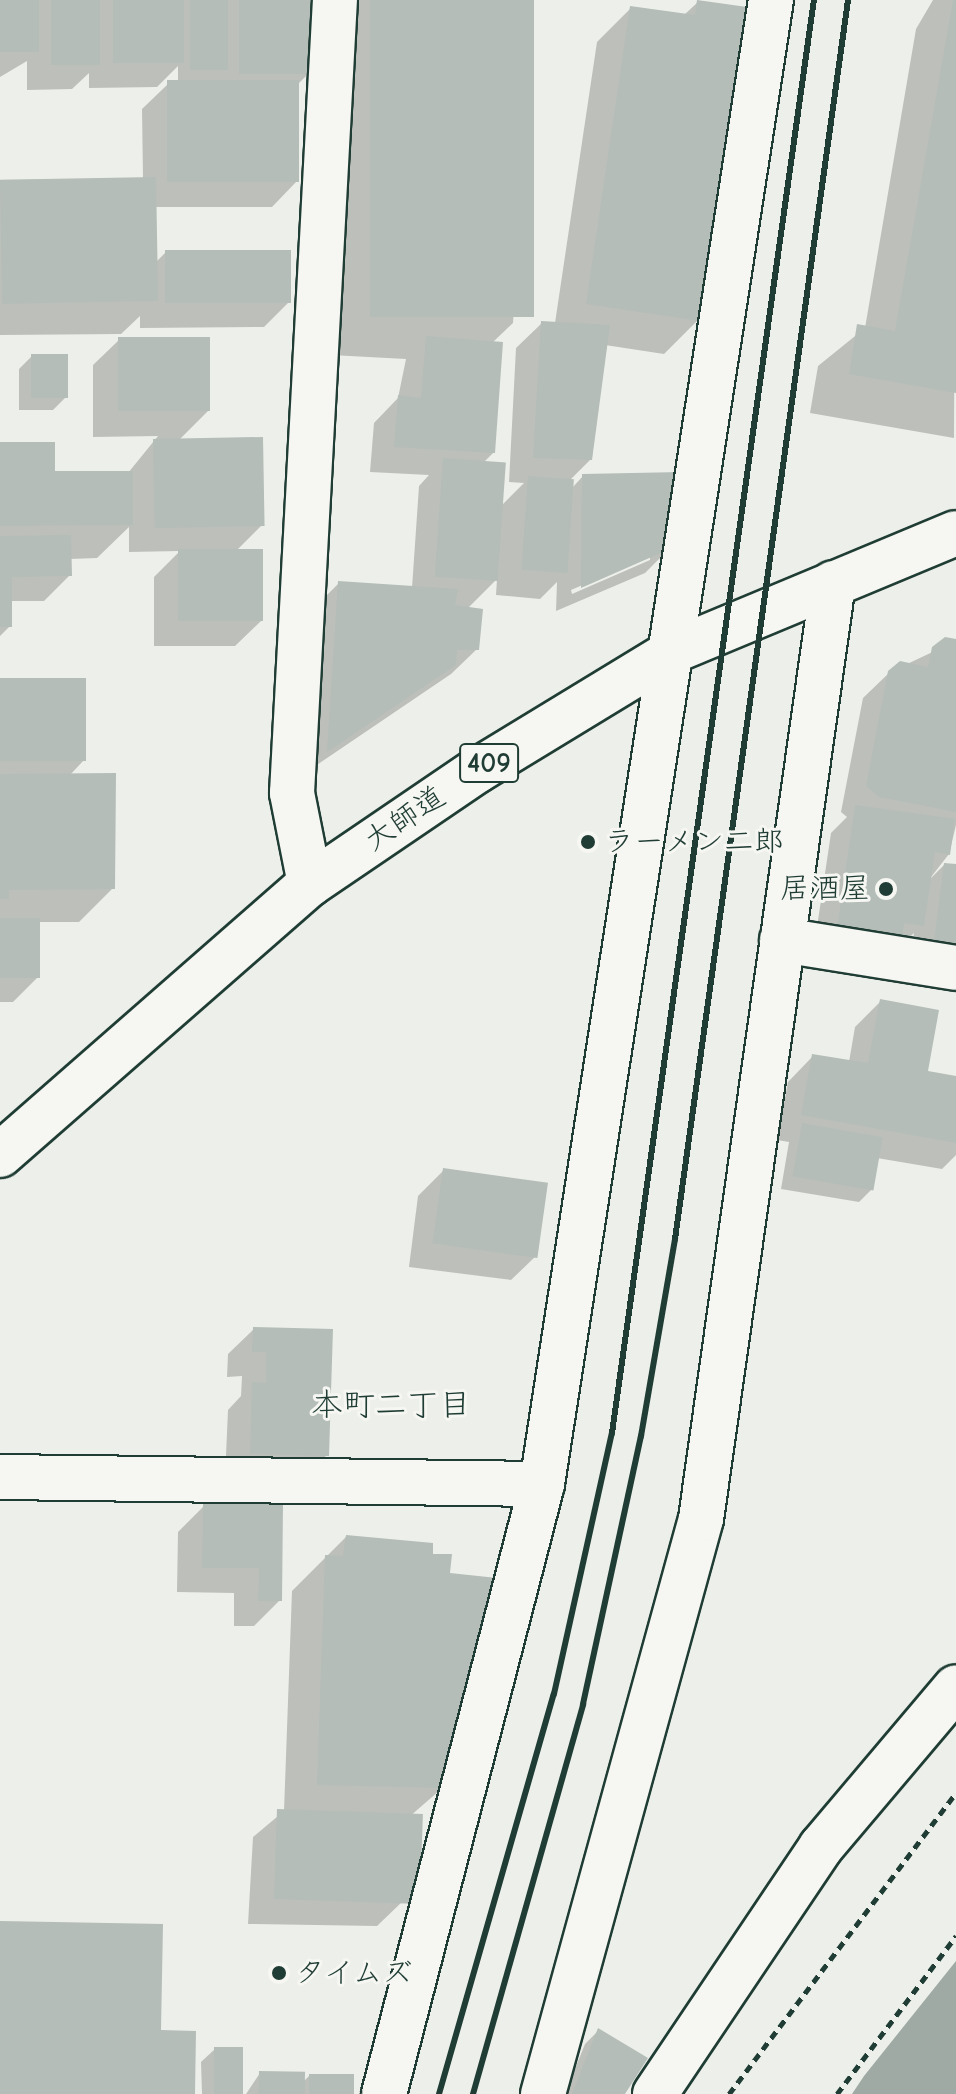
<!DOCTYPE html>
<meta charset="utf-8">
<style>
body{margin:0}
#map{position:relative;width:956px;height:2094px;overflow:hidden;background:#edefea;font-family:"Comic Neue","Klee One",sans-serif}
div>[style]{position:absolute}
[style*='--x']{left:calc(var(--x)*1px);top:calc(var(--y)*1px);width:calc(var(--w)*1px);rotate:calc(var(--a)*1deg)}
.water>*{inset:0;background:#9faaa4}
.shadow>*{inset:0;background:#0003}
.building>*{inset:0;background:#b4bdb8;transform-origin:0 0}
.path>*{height:5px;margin-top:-2.5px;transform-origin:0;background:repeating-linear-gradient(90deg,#1f3d34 0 8px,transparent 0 14px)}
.roads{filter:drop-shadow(2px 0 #1f3d34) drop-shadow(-2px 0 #1f3d34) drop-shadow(0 2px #1f3d34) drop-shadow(0 -2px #1f3d34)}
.minor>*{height:44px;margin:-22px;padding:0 22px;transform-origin:22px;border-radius:22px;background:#f6f6f2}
.highway>*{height:44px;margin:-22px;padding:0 22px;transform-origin:22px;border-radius:22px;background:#f6f6f2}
.rail>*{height:6px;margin:-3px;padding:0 3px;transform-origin:3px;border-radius:3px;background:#1f3d34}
.dots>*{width:22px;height:22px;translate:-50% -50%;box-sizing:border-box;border:4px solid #f6f6f2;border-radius:50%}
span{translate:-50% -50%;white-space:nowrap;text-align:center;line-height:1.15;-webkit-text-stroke:6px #f6f6f2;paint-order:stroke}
.shield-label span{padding:2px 6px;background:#f6f6f2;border:2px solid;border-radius:6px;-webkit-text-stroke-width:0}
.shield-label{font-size:28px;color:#1f3d34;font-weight:700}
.street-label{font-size:30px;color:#1f3d34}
.poi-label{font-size:30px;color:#1f3d34}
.left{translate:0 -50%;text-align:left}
.right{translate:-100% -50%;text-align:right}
.neighbourhood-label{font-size:32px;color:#1f3d34}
</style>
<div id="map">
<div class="water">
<i style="clip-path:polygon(956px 1961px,956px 2094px,852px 2094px,864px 2076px)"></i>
</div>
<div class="shadow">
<i style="clip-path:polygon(0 0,309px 0,309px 73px,297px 85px,297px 181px,272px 207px,155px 207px,155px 263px,165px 253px,289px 302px,264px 327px,140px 328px,140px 316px,121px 334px,0 335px,0 180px,143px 179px,142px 109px,168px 84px,178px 83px,178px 66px,157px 87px,89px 88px,89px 73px,72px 89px,27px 90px,27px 61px,0 77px)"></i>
<i style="clip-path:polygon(evenodd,357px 0,532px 0,513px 323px,492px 343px,494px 452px,483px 463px,501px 506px,524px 483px,509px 482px,516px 348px,542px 323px,555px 323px,597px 42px,631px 8px,684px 15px,698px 2px,698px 320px,664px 354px,605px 345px,590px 460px,569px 481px,572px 488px,583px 476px,671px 547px,645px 573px,556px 611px,557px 582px,540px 599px,496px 595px,497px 579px,467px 609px,477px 649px,451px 674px,302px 775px,313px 609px,339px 583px,412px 588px,419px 486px,429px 475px,370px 472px,374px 423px,398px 398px,406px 359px,312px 354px,333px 24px,357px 0,650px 556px,650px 560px,572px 594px,571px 590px,650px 556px)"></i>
<i style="clip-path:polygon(933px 0,956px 0,954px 438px,810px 413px,818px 366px,865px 328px,916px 29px)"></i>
<i style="clip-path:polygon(119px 340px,208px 411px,179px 440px,262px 525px,236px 551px,261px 621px,235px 646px,154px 646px,154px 577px,180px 551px,129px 552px,129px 527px,97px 558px,70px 559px,70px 575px,44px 601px,10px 601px,10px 626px,0 636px,0 444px,53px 473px,128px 473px,158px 436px,93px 437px,93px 365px)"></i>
<i style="clip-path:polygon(32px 356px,66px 397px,53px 410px,19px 410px,19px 369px)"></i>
<i style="clip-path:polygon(956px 641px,956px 825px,949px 854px,928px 881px,944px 865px,956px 866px,956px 971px,910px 966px,914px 933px,896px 950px,813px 954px,831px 833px,847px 817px,841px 812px,863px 698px,890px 672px)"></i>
<i style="clip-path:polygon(0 681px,84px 760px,69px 776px,113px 888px,79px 922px,38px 922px,38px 977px,13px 1002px,0 1002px)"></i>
<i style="clip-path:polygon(881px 1001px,926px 1072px,956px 1078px,956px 1155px,942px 1169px,877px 1158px,872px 1189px,859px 1202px,781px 1189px,789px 1142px,777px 1140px,788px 1082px,813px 1056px,849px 1062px,855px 1027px)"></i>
<i style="clip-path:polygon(444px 1170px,537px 1255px,511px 1280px,409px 1267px,418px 1196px)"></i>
<i style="clip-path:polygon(254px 1329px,327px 1455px,301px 1480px,225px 1478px,228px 1410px,241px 1396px,242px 1376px,227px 1377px,228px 1354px)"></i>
<i style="clip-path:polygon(204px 1506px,281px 1506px,280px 1600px,254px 1626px,234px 1626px,234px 1593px,177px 1592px,178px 1532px)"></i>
<i style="clip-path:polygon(346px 1537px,431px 1556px,448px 1575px,462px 1771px,409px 1817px,403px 1901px,377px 1926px,248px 1924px,253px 1837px,284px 1811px,292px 1591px)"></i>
<i style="clip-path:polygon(598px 2031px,623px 2094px,565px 2094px,585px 2044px)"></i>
<i style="clip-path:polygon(215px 2049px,241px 2094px,202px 2094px,201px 2062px)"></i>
<i style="clip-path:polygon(260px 2073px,302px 2083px,309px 2076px,352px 2094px,246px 2094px)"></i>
</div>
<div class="building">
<i style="left:0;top:0;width:39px;height:52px"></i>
<i style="left:51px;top:0;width:49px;height:65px"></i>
<i style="left:113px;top:0;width:71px;height:63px"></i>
<i style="left:190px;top:0;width:38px;height:70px"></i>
<i style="left:239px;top:0;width:72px;height:74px"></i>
<i style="left:370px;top:0;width:164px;height:317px"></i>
<i style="clip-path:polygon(697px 0,747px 7px,700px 321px,586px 304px,630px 6px,695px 15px)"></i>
<i style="clip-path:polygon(953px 0,956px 0,956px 393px,849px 374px,857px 324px,895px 331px)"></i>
<i style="left:299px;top:80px;width:102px;height:132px;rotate:90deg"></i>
<i style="left:156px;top:177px;width:124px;height:156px;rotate:89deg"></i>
<i style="left:291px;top:250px;width:53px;height:126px;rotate:90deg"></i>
<i style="clip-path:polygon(541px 321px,610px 325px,592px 460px,533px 458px)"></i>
<i style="clip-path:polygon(426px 336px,503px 342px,495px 453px,394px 447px,398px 395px,421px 398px)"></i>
<i style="left:210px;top:337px;width:74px;height:92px;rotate:90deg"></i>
<i style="left:31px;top:354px;width:37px;height:44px"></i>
<i style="left:263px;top:437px;width:89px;height:110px;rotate:89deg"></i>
<i style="clip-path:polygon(0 442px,55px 442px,55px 471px,133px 471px,133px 525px,0 526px)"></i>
<i style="left:443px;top:458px;width:63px;height:119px;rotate:4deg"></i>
<i style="clip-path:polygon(682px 472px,672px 548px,581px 588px,582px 474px)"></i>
<i style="left:528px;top:476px;width:46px;height:94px;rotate:4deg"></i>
<i style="clip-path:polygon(71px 535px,72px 576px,12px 577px,12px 627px,0 627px,0 536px)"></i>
<i style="left:263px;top:549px;width:72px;height:85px;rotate:90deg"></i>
<i style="clip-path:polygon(338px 581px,458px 589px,455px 605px,483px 609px,479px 650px,457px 650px,456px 665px,327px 752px)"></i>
<i style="clip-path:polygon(945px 637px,956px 639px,956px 812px,879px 797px,866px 786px,888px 671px,900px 661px,928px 667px,932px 647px)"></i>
<i style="left:86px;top:678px;width:83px;height:86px;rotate:90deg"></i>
<i style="clip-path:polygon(116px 773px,115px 889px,9px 890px,9px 899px,0 899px,0 774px)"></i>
<i style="clip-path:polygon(855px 805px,955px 819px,950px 855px,935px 852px,924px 926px,904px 923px,902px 938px,837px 929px)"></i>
<i style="clip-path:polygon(944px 863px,956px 864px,956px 944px,934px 942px)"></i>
<i style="left:0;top:918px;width:40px;height:60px"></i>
<i style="clip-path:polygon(880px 999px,939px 1010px,928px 1071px,956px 1076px,956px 1143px,801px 1115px,812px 1054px,868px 1063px)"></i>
<i style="left:802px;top:1123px;width:82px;height:54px;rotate:10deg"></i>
<i style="left:443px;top:1168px;width:106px;height:76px;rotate:8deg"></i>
<i style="clip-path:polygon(253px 1327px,333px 1329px,329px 1456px,250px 1454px,252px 1382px,266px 1383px,266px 1352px,252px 1352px)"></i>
<i style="clip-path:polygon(203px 1504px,283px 1504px,282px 1601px,258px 1601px,259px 1568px,202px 1568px)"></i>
<i style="clip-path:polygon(346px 1535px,433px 1543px,433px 1554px,452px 1554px,450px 1573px,497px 1578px,464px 1772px,441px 1771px,441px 1788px,317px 1785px,325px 1555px,343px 1556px)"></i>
<i style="left:277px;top:1809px;width:146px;height:90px;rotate:2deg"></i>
<i style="clip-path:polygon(0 1921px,163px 1924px,161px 2030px,196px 2031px,195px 2094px,0 2094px)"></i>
<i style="clip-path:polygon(598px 2028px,648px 2058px,625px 2094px,572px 2094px)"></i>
<i style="left:214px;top:2047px;width:29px;height:47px"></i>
<i style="left:259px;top:2071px;width:46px;height:23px;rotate:1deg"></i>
<i style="left:309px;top:2074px;width:45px;height:20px"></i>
</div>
<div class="path">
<i style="--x:729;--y:2094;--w:377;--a:-53"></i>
<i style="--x:837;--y:2094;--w:198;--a:-53"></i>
</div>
<div class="roads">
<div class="minor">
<i style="--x:310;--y:884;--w:93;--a:-101.2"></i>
<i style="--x:292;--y:793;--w:794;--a:-86.9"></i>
<i style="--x:782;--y:940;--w:176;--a:9.1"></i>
<i style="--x:0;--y:1477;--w:542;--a:0.74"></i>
<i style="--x:384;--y:2094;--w:630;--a:-75.48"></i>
<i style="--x:542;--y:1484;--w:1502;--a:-81.23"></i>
<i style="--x:543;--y:2094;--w:596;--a:-74.64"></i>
<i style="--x:701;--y:1519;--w:945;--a:-81.97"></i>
<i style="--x:655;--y:2094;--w:298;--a:-56.1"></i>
<i style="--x:821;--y:1847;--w:209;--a:-49.8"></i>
</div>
<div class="highway">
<i style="--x:0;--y:1155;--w:412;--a:-41.2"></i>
<i style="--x:310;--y:884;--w:203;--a:-34.2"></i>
<i style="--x:478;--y:770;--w:231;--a:-31.3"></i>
<i style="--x:675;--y:650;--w:304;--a:-22.6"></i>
</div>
</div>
<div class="rail">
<i style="--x:439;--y:2094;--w:416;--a:-74"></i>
<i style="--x:554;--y:1694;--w:267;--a:-77.5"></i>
<i style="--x:612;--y:1433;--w:1447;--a:-81.98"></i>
<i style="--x:473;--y:2094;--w:405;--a:-74.2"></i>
<i style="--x:583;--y:1704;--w:274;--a:-77.8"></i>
<i style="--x:641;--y:1436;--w:200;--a:-80.2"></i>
<i style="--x:675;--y:1239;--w:1251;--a:-82.05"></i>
</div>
<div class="dots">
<i style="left:588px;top:842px;background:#1f3d34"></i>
<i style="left:886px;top:889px;background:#1f3d34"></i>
<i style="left:279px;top:1973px;background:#1f3d34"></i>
</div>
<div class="shield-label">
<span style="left:489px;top:763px">409</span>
</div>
<div class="street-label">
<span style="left:405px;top:819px;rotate:-34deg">大師道</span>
</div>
<div class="poi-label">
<span class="left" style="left:604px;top:842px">ラーメン二郎</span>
<span class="right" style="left:870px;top:889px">居酒屋</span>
<span class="left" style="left:295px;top:1973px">タイムズ</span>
</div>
<div class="neighbourhood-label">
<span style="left:391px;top:1405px">本町二丁目</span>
</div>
</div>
